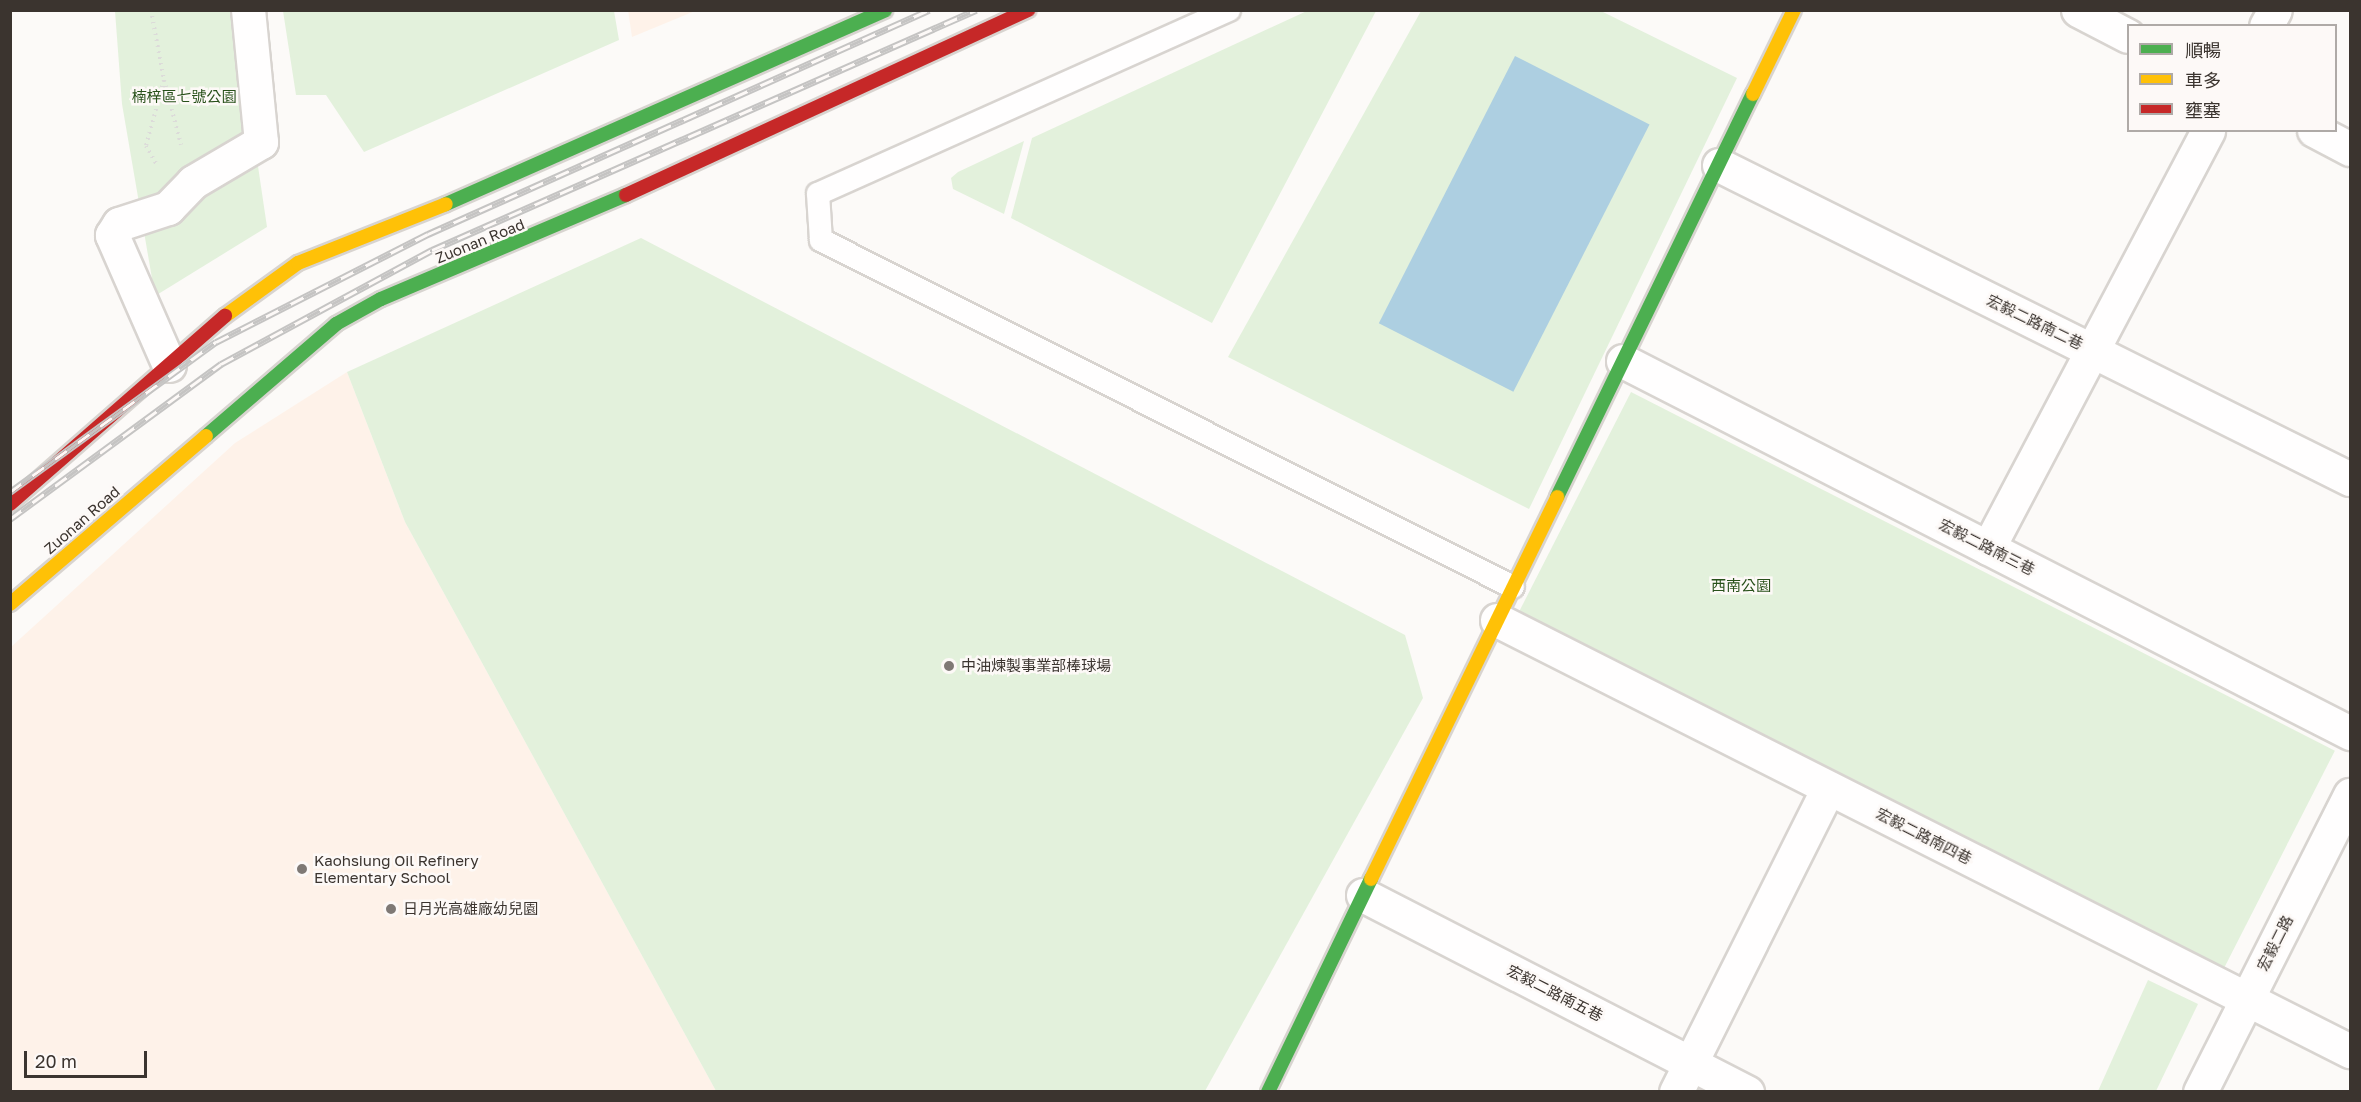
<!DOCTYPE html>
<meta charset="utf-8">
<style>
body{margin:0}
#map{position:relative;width:2361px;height:1102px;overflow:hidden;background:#fcfaf8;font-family:"Golos Text","Noto Sans TC",sans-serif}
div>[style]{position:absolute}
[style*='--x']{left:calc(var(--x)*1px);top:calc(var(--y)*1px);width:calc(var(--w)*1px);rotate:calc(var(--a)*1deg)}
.built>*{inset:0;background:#fef2e9}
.green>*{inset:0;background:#e3f1dc;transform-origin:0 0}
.water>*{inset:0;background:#adcfe1;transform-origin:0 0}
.path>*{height:4px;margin-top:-2px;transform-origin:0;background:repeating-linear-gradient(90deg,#dcdbd9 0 1.5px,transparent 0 6px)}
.roads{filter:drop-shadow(2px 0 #d8d4d0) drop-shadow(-2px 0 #d8d4d0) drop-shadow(0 2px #d8d4d0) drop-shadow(0 -2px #d8d4d0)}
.lane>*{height:22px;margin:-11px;padding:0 11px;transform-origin:11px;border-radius:11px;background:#fffefe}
.street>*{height:33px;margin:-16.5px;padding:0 16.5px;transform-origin:16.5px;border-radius:16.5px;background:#fffefe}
.fast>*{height:14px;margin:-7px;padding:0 7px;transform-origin:7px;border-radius:7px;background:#4caf50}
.slow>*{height:14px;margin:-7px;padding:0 7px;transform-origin:7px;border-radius:7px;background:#ffc107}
.jam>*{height:14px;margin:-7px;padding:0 7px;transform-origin:7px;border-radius:7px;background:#c62828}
.rail>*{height:7px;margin-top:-3.5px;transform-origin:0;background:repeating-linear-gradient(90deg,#fdf9f7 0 14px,#c5c4c3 0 28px);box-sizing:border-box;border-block:2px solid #c5c4c3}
.dots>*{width:16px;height:16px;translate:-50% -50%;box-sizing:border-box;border:3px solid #fdf9f7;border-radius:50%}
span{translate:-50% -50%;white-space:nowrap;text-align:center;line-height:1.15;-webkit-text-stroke:5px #fdf9f7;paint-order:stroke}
.park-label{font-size:15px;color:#29511b}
.street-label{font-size:15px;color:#3b342f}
.poi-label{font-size:15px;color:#3b342f}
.left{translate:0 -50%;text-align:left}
.frame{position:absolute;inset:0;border:12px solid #3b342f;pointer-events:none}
.legend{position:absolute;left:2127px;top:24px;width:210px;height:108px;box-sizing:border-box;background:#fdf9f7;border:2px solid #afaaa7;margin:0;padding:8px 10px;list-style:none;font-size:18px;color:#3b342f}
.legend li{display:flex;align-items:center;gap:12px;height:30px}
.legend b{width:30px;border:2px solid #afaaa7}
.scale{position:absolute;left:24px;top:1051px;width:123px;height:27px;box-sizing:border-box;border:3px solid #3b342f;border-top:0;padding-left:8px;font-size:18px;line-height:21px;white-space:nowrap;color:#3b342f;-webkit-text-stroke:4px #fdf9f7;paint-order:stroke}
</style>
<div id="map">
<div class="built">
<i style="clip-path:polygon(628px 10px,695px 10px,695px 11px,632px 37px)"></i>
<i style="clip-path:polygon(347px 372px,405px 522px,716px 1091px,11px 1092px,11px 647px,235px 443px)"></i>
</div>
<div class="green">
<i style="clip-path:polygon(1309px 10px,1376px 11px,1212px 323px,1011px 218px,1032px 138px)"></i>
<i style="clip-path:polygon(115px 11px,235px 11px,267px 227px,155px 296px,122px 104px)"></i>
<i style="clip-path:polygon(283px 11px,614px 11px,619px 40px,364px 152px,326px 95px,296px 95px)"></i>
<i style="clip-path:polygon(1421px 11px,1601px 11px,1737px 78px,1529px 509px,1228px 357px)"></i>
<i style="clip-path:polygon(1024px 141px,1004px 214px,953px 189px,951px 178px,958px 172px)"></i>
<i style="clip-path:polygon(641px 238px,1405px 635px,1423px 698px,1205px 1091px,716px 1091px,405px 522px,347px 372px)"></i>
<i style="left:1631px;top:392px;width:790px;height:246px;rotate:27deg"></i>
<i style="clip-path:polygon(2148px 980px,2198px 1004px,2156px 1091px,2098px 1091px)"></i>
</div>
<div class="water">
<i style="left:1515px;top:56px;width:151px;height:300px;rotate:27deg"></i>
</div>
<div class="path">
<i style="--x:151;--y:10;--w:71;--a:79.5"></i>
<i style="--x:164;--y:80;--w:68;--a:105.3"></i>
<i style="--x:146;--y:146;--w:22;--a:60"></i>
<i style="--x:164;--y:80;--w:67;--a:75.3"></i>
</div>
<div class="roads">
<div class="lane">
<i style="--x:1229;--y:10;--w:450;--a:155.9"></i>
<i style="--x:818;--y:194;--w:46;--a:86.3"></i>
<i style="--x:821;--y:240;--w:774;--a:26.63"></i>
</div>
<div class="street">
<i style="--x:2078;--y:10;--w:56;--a:27.5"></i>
<i style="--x:2266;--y:26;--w:18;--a:-61"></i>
<i style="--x:2314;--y:130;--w:41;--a:27.8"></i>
<i style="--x:1719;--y:165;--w:705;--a:26.46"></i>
<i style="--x:1623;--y:361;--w:817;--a:27.1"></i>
<i style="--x:169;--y:365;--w:142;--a:-113.7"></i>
<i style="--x:112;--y:235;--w:13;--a:-58"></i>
<i style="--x:119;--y:224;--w:52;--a:-18.1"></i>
<i style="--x:168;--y:208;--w:36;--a:-46"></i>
<i style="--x:193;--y:182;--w:79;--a:-30.5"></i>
<i style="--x:261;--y:142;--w:133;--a:-95.6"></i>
<i style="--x:1988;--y:548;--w:472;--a:-62.2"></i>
<i style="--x:1497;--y:620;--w:956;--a:26.81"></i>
<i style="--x:1363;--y:895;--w:432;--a:27.2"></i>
<i style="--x:1676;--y:1092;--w:340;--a:-63.4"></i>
<i style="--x:2200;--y:1092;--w:333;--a:-63.2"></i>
</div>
<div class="fast">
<i style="--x:446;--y:204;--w:480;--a:-23.8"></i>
<i style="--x:206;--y:436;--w:172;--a:-40.7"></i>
<i style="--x:336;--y:324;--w:51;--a:-29.1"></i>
<i style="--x:381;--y:299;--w:266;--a:-23"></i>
<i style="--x:1557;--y:497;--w:448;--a:-64.1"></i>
<i style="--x:1268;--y:1092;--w:237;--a:-64.2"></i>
</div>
<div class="slow">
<i style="--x:1753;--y:94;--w:93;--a:-64"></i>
<i style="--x:225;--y:316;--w:90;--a:-36"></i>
<i style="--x:298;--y:263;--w:159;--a:-21.7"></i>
<i style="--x:10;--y:604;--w:258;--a:-40.6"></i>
<i style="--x:1371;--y:879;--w:425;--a:-64"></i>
</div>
<div class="jam">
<i style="--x:626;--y:195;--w:443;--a:-24.7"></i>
<i style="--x:10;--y:504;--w:286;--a:-41.2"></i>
</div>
</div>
<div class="rail">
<i style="--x:10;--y:492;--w:255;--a:-36.1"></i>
<i style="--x:216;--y:342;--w:238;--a:-27"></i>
<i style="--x:428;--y:234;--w:549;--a:-24.09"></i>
<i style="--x:10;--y:519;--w:262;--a:-36.3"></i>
<i style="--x:221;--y:364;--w:240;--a:-28.4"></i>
<i style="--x:432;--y:250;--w:595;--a:-23.81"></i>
</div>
<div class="dots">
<i style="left:949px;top:666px;background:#7f7975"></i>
<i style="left:302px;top:869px;background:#7f7975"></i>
<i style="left:391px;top:909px;background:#7f7975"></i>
</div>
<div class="park-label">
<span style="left:184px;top:97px">楠梓區七號公園</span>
<span style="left:1741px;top:586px">西南公園</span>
</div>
<div class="street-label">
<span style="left:480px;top:241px;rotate:-22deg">Zuonan Road</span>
<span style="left:2035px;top:322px;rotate:26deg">宏毅二路南二巷</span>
<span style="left:82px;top:520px;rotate:-41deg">Zuonan Road</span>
<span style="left:1987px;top:547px;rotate:27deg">宏毅二路南三巷</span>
<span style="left:1924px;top:836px;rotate:27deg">宏毅二路南四巷</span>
<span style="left:2275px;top:943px;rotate:-63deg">宏毅二路</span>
<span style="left:1555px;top:993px;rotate:27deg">宏毅二路南五巷</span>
</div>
<div class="poi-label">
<span class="left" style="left:961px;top:666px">中油煉製事業部棒球場</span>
<span class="left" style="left:314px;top:869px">Kaohsiung Oil Refinery<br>Elementary School</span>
<span class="left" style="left:403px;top:909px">日月光高雄廠幼兒園</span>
</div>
<div class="frame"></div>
<ul class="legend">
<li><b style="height:8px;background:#4caf50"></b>順暢</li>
<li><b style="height:8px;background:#ffc107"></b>車多</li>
<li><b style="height:8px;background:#c62828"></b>壅塞</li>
</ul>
<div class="scale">20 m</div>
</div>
